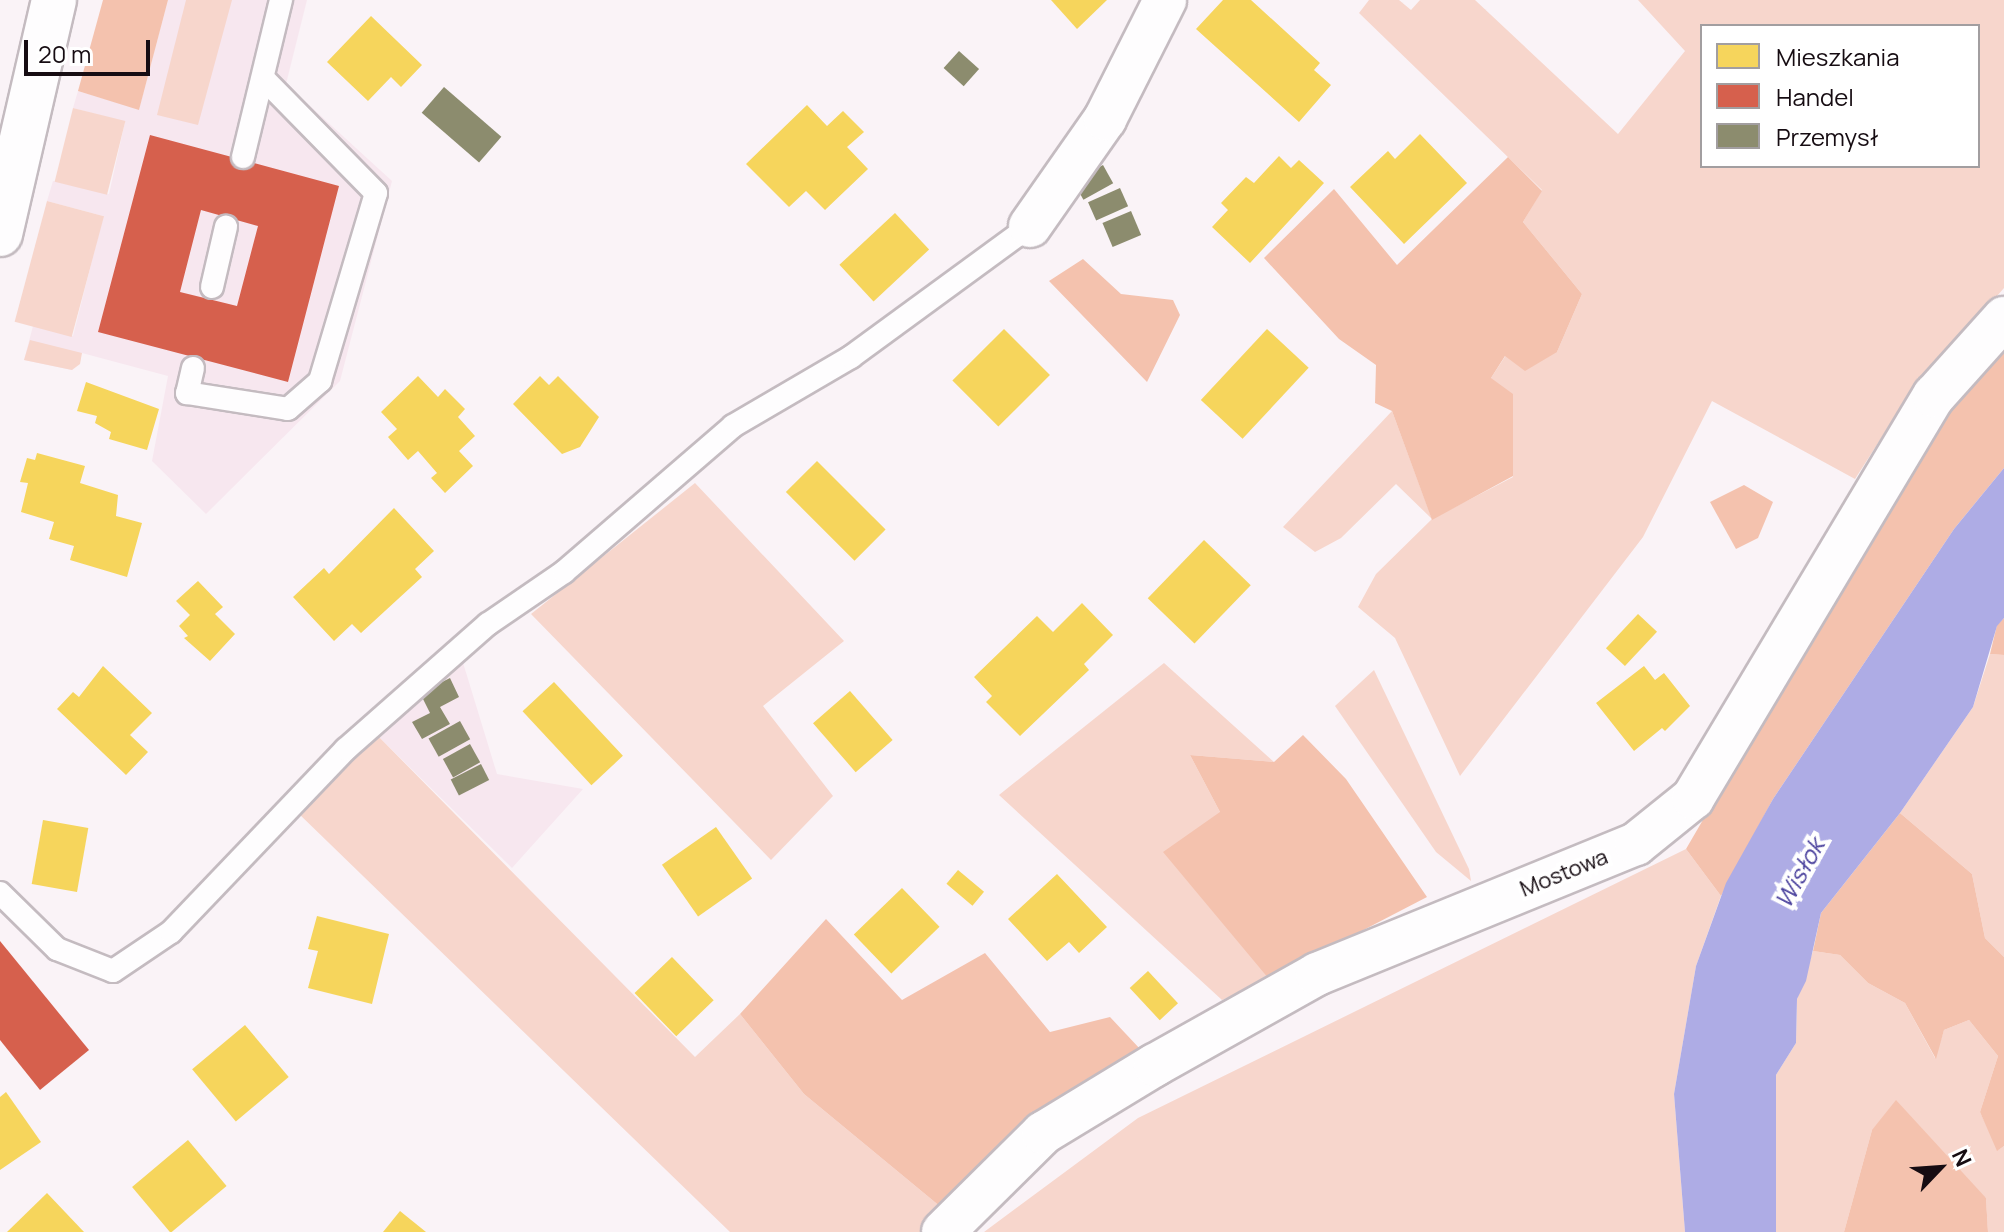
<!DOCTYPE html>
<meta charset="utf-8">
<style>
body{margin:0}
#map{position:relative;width:2004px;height:1232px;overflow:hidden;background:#faf3f7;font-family:Manrope,sans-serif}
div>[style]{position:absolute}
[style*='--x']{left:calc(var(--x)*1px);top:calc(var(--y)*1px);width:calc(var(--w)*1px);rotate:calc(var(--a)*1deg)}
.built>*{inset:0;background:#f7e7ef}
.green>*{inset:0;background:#f7d6cc;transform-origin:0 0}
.forest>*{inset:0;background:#f4c2ae}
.water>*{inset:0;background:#aeace5}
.homes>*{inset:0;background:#f6d55c;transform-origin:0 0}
.shops>*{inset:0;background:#d6604d}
.industry>*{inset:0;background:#8c8c6e;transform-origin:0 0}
.roads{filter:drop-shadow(2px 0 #c4bbc0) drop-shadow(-2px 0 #c4bbc0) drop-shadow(0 2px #c4bbc0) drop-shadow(0 -2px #c4bbc0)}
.service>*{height:22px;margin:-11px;padding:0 11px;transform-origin:11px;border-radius:11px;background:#fefdfe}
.minor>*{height:42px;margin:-21px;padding:0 21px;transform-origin:21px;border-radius:21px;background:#fefdfe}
.secondary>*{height:44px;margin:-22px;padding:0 22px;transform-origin:22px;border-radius:22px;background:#fefdfe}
span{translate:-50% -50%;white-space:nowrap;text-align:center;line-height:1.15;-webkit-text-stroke:8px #fff;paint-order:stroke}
.street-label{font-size:22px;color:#160c12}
.water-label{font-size:24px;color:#483f9c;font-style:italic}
.legend{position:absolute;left:1700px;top:24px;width:280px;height:144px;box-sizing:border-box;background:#fff;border:2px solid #a29ea0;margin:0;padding:10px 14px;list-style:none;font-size:24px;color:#160c12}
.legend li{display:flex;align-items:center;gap:16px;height:40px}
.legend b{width:40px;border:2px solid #a29ea0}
.north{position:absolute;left:1900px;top:1128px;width:80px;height:80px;-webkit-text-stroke:6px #fff;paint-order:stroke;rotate:65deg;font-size:22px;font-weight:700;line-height:32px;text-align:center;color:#160c12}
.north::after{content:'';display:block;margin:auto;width:28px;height:36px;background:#160c12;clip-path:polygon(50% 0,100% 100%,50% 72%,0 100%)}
.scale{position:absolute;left:24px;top:40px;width:126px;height:36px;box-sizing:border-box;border:4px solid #160c12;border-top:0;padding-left:10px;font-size:24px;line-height:28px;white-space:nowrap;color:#160c12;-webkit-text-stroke:6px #fff;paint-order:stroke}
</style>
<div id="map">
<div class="built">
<i style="clip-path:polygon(168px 0,307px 0,286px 84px,392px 181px,340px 381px,206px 514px,152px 461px,168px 376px,82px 353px,72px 370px,24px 360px,33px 326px,73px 336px,103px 216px,47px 201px,53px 181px,109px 194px,125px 122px,73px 108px,78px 91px,139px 109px)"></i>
<i style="clip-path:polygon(457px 643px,497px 774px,583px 789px,512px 868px,378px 736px)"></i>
</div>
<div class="green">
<i style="clip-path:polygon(186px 0,232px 0,198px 125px,157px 115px)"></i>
<i style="clip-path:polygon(evenodd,1369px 0,1399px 0,1411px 10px,1420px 0,1475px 0,1618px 134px,1685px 51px,1638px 0,2004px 0,2004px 288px,1903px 404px,1855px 479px,1712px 401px,1643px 537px,1460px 776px,1395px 638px,1358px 607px,1376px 574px,1432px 519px,1396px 484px,1341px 538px,1315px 552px,1283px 527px,1392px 411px,1432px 519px,1513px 477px,1491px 378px,1506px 355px,1557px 352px,1582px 294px,1523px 222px,1542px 190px,1359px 13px,1369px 0,1702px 26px,1978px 26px,1978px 166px,1702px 166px,1702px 26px)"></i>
<i style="left:73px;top:108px;width:54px;height:76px;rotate:14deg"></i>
<i style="left:47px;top:201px;width:59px;height:125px;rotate:15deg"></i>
<i style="clip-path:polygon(30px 340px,82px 353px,80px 364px,72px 370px,24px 360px)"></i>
<i style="clip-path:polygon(695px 483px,844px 641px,763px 706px,833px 796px,771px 860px,531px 614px)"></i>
<i style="clip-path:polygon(1990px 654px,2004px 655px,2004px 957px,1985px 938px,1972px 874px,1900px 813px,1973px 707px)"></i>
<i style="clip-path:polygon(1164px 663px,1274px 762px,1190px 755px,1220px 812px,1269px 979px,1222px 1000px,999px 795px)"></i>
<i style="clip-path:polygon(1374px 670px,1469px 869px,1471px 881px,1436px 852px,1335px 706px)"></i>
<i style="clip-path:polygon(378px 736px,695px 1057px,740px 1014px,804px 1094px,942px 1208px,927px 1232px,730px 1232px,296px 811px)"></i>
<i style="clip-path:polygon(1686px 849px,1721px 896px,1696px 966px,1674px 1094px,1685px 1232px,984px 1232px,1138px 1118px)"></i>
<i style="clip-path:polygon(1813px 951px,1840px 955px,1868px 983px,1905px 1003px,1935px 1058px,1944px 1030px,1969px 1020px,1998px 1056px,1980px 1112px,1998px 1150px,2004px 1146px,2004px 1232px,1988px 1232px,1986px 1198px,1872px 1130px,1844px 1232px,1776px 1232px,1776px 1075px,1796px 1043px,1797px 999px)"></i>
</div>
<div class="forest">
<i style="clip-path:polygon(103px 0,168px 0,139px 110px,78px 91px)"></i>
<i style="clip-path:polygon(1508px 157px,1542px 191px,1523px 222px,1582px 294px,1557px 352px,1525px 371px,1505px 356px,1491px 378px,1513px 394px,1513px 476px,1432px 520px,1392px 411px,1375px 403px,1376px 365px,1339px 339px,1264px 258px,1334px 189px,1397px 265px)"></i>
<i style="clip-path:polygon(1083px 259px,1121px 294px,1173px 300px,1180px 315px,1147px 382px,1049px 281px)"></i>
<i style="clip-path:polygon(2004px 347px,2004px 468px,1954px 529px,1773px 799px,1721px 896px,1686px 849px,1932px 427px)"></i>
<i style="clip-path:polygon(1744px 485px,1773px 502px,1758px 538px,1736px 549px,1710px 502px)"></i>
<i style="clip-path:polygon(2004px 618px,2004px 655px,1990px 654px,1997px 625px)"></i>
<i style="clip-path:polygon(1303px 735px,1346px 779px,1427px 897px,1269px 979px,1163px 852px,1220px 812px,1190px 755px,1274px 762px)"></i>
<i style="clip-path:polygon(1900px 813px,1972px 874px,1985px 938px,2004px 957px,2004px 1146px,1997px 1151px,1980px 1112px,1998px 1056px,1969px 1020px,1944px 1030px,1936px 1059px,1905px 1003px,1868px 983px,1840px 955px,1813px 951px,1821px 913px)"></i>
<i style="clip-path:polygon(826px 919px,902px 1000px,985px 953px,1050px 1032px,1110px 1017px,1141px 1050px,942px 1208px,804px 1094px,740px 1014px)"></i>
<i style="clip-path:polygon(1896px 1100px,1986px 1198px,1988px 1232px,1844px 1232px,1872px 1130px)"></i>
</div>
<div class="water">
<i style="clip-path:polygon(2004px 468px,2004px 618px,1997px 626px,1973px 707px,1900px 813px,1821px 913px,1806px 981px,1797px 999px,1796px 1043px,1776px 1075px,1776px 1232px,1685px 1232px,1674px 1094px,1696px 966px,1726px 883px,1773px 799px,1954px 529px)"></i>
</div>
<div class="homes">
<i style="clip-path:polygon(1051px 0,1107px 0,1077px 29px)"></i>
<i style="clip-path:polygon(1223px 0,1251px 0,1320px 63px,1314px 70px,1331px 85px,1299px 122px,1196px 29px)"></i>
<i style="clip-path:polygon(371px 16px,422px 65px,401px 87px,391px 77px,368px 101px,327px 62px)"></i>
<i style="clip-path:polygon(807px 105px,827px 126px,843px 111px,864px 132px,847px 147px,868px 169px,825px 210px,806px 191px,789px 207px,746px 164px)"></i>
<i style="clip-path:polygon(1420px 134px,1467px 183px,1404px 244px,1350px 187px,1388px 151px,1395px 159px)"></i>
<i style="clip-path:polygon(1279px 156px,1291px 168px,1299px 160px,1324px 183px,1250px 263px,1212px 227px,1228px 210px,1221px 203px,1246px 177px,1254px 183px)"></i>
<i style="left:895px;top:213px;width:50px;height:76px;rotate:47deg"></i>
<i style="left:1004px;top:329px;width:65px;height:73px;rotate:45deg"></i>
<i style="left:1267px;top:329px;width:57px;height:97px;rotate:43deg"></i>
<i style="clip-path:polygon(418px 376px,438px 397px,445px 389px,465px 409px,458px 417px,475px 436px,459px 451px,473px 466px,445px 493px,431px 478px,437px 473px,418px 451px,408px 460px,388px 437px,397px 429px,381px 412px)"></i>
<i style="clip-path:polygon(540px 376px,549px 385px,558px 376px,599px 417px,580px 447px,562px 454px,513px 404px)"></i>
<i style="clip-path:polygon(86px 382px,159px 409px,147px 450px,109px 439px,111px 432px,95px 423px,97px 416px,77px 411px)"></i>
<i style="clip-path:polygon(37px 453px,85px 466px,80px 483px,118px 495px,116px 516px,142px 523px,127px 577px,70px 560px,74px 546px,49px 539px,54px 522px,21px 512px,28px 483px,20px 482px,27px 458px,35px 460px)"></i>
<i style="left:817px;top:461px;width:97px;height:44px;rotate:45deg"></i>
<i style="clip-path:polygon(394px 508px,434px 551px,415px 569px,422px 577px,361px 633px,352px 624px,334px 641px,293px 597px,324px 568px,329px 574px)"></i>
<i style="left:1204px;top:540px;width:65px;height:81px;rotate:44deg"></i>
<i style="clip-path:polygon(198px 581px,223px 607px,215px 614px,235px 634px,210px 661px,184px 638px,188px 636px,179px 626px,190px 615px,176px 601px)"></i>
<i style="clip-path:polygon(1082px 603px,1113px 635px,1084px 664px,1089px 670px,1020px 736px,986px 702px,992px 696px,974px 677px,1037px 616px,1053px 632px)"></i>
<i style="left:1638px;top:614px;width:26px;height:47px;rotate:43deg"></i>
<i style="clip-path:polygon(103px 666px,152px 713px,130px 735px,148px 752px,126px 775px,57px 709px,73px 692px,79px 697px)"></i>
<i style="clip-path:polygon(1644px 666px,1655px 680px,1664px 673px,1690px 706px,1665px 731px,1662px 728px,1634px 751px,1596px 703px)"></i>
<i style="left:554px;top:682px;width:101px;height:43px;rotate:47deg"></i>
<i style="left:850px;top:691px;width:65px;height:49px;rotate:49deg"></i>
<i style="left:43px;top:820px;width:46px;height:65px;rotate:10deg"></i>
<i style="left:716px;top:827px;width:63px;height:66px;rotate:55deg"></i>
<i style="left:958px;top:870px;width:34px;height:18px;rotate:40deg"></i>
<i style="clip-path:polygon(1057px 874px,1107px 927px,1079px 953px,1069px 942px,1047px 961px,1008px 919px)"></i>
<i style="left:902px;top:888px;width:54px;height:67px;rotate:46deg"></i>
<i style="clip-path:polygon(317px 916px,389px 934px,372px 1004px,308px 988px,318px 951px,308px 949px)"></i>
<i style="left:672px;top:957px;width:60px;height:52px;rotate:46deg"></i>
<i style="left:1148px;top:971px;width:44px;height:25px;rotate:47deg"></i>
<i style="left:245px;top:1025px;width:68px;height:69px;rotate:50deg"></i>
<i style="clip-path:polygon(6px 1092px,41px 1142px,0 1170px,0 1097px)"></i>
<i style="left:188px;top:1140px;width:60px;height:73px;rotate:50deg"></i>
<i style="clip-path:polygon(47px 1193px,84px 1232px,7px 1232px)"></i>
<i style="clip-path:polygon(400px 1211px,426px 1232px,383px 1232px)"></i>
</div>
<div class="shops">
<i style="clip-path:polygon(evenodd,150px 135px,339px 186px,288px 382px,98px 332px,150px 135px,201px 210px,258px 226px,237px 306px,180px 292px,201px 210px)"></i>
<i style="clip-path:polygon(0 941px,89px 1050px,40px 1090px,0 1040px)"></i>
</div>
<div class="industry">
<i style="left:959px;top:51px;width:27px;height:23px;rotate:42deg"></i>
<i style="left:444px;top:87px;width:76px;height:34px;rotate:41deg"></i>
<i style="left:1103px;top:165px;width:21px;height:34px;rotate:61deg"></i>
<i style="left:1120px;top:188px;width:20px;height:35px;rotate:66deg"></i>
<i style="left:1131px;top:211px;width:26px;height:31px;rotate:67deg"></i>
<i style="clip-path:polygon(450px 678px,459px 697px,440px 707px,450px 724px,422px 739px,412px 722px,430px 713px,420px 693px)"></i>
<i style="left:460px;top:721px;width:21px;height:36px;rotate:61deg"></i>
<i style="left:470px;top:744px;width:21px;height:31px;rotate:61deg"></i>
<i style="left:481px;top:764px;width:18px;height:34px;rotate:63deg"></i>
</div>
<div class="roads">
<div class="service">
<i style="--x:243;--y:157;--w:162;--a:-76.4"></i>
<i style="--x:212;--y:287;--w:62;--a:-76.9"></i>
<i style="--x:193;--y:368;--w:26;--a:103"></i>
<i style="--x:187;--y:393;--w:102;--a:9"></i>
<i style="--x:288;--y:409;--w:43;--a:-41.2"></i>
<i style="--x:320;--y:381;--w:196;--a:-73.4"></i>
<i style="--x:376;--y:193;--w:160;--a:-134.5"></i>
<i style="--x:0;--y:893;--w:80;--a:44.5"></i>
<i style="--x:57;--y:949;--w:60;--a:21.4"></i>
<i style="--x:113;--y:971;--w:70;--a:-33.9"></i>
<i style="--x:171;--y:932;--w:253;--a:-46.3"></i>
<i style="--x:346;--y:749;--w:189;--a:-41.4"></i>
<i style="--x:488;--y:624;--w:92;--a:-34.4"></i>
<i style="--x:564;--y:572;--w:223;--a:-40.8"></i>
<i style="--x:733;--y:426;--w:137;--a:-30.3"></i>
<i style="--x:851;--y:357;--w:222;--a:-36.2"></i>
</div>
<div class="minor">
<i style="--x:1030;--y:226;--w:131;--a:-55"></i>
<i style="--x:1105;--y:119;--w:133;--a:-63.2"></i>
<i style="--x:943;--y:1232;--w:141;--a:-44.7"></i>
<i style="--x:1043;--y:1133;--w:131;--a:-31.3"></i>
<i style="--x:1155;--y:1065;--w:186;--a:-29.3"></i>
<i style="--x:1317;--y:974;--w:344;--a:-22.2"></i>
<i style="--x:1636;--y:844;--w:73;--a:-38.9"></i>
<i style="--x:1693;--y:798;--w:469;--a:-59.1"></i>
<i style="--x:1934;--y:396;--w:105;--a:-48.1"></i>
</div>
<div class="secondary">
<i style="--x:0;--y:234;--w:240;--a:-77"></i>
</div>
</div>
<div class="street-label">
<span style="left:1564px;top:873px;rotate:-22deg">Mostowa</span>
</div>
<div class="water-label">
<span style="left:1799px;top:873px;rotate:-61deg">Wisłok</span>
</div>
<ul class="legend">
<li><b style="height:22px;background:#f6d55c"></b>Mieszkania</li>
<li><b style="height:22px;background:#d6604d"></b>Handel</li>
<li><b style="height:22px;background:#8c8c6e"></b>Przemysł</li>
</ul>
<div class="north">N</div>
<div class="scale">20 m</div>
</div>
